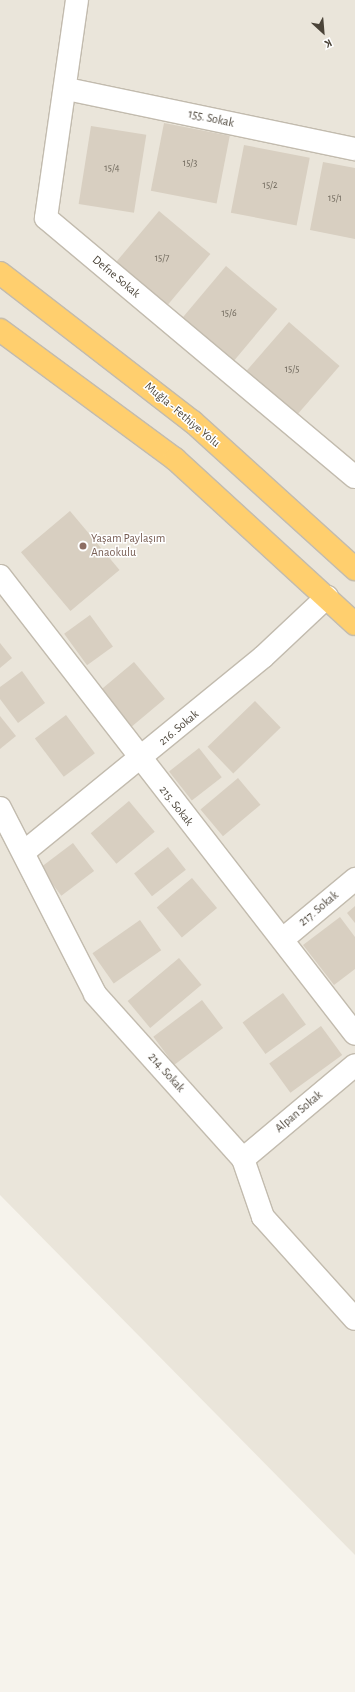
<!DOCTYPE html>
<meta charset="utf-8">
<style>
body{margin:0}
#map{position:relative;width:355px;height:1692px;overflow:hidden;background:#f6f3ec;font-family:"Alegreya Sans",sans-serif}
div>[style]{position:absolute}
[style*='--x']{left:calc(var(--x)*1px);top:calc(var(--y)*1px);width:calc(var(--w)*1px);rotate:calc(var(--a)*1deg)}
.residential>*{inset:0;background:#eae5da}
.building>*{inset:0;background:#d8cfc1;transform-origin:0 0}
.roads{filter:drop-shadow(1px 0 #c2bbae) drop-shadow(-1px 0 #c2bbae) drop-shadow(0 1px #c2bbae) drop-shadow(0 -1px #c2bbae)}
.minor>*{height:22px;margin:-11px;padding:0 11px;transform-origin:11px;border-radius:11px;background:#fff}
.highway>*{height:22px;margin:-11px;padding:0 11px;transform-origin:11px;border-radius:11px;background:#ffcf6e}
.dots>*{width:11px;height:11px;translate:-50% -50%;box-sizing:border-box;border:2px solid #fff;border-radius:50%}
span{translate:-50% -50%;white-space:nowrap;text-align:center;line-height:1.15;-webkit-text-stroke:3px #fff;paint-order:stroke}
.number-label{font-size:10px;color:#6e675b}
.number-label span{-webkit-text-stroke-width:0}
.street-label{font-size:12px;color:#4b4439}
.education-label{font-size:12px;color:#785e54}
.left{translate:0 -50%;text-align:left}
.north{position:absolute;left:303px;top:12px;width:40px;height:40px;-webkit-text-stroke:3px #fff;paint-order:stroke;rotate:154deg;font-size:11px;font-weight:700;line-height:16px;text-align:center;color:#4b4439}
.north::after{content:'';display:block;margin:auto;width:14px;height:18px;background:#4b4439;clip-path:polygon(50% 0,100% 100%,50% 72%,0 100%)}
</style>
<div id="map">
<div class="residential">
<i style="clip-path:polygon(0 0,355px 0,355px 1555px,0 1195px)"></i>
</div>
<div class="building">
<i style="left:164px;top:123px;width:67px;height:69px;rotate:11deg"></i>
<i style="left:91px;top:126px;width:56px;height:79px;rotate:9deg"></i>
<i style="left:244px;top:145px;width:67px;height:69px;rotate:11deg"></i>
<i style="clip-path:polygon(323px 162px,355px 168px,355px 239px,310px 230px)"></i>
<i style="left:159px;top:211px;width:67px;height:70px;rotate:40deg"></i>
<i style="left:226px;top:266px;width:67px;height:70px;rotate:40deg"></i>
<i style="left:289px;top:322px;width:67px;height:70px;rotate:41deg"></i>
<i style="left:70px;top:511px;width:77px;height:64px;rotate:50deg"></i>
<i style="left:90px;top:615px;width:39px;height:32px;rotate:54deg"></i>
<i style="clip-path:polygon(0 643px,12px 658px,0 668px)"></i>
<i style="left:134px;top:662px;width:48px;height:49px;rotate:50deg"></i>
<i style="clip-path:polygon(22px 671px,45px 703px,18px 723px,0 699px,0 687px)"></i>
<i style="left:255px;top:701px;width:37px;height:66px;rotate:46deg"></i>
<i style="left:66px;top:715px;width:48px;height:39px;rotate:53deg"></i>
<i style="clip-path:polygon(0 716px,16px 736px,0 749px)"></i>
<i style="left:199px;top:748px;width:37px;height:38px;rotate:52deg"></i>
<i style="left:238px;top:778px;width:35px;height:49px;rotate:50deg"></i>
<i style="left:129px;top:801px;width:40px;height:50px;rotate:50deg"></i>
<i style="left:73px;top:843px;width:35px;height:41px;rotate:53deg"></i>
<i style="left:168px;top:847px;width:29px;height:43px;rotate:52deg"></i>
<i style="left:192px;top:878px;width:39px;height:46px;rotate:50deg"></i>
<i style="clip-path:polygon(355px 906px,355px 923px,347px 913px)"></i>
<i style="clip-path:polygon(340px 917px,355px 937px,355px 969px,334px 985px,303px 945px)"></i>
<i style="left:140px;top:920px;width:37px;height:58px;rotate:55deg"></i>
<i style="left:179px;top:958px;width:35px;height:67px;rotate:50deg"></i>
<i style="left:283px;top:993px;width:39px;height:50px;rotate:54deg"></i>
<i style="left:202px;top:1000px;width:35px;height:61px;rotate:53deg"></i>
<i style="left:321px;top:1026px;width:36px;height:64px;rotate:54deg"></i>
</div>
<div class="roads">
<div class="minor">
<i style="--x:77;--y:0;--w:220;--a:98.1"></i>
<i style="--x:46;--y:218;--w:403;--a:40"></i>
<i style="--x:67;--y:89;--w:294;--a:11.8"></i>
<i style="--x:0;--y:576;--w:579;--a:52.22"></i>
<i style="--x:0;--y:808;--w:209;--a:62.9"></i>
<i style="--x:95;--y:994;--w:222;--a:48.1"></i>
<i style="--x:243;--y:1159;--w:61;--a:71"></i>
<i style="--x:263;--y:1217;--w:137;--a:48"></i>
<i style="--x:24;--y:852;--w:308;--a:-39.2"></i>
<i style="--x:263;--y:657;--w:88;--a:-43.2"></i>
<i style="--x:283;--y:939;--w:94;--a:-39.8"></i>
<i style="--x:243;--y:1159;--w:146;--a:-40"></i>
</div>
<div class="highway">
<i style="--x:0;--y:273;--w:244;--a:37.7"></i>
<i style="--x:193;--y:422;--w:219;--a:42.2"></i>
<i style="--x:0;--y:330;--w:217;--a:36.4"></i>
<i style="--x:175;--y:459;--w:244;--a:42.5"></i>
</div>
</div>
<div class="dots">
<i style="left:83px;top:546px;background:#8d6e63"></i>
</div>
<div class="number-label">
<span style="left:190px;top:164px">15/3</span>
<span style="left:112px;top:169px">15/4</span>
<span style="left:270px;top:186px">15/2</span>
<span style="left:335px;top:199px">15/1</span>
<span style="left:162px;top:259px">15/7</span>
<span style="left:229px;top:314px">15/6</span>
<span style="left:292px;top:370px">15/5</span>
</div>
<div class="street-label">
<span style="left:211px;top:119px;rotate:12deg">155. Sokak</span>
<span style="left:116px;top:277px;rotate:40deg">Defne Sokak</span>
<span style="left:182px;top:415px;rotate:40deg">Muğla - Fethiye Yolu</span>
<span style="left:179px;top:728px;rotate:-40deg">216. Sokak</span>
<span style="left:176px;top:806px;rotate:52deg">215. Sokak</span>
<span style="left:319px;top:909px;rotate:-40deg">217. Sokak</span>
<span style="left:166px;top:1073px;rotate:48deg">214. Sokak</span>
<span style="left:299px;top:1112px;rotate:-40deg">Alpan Sokak</span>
</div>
<div class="education-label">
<span class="left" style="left:91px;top:546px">Yaşam Paylaşım<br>Anaokulu</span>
</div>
<div class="north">K</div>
</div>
